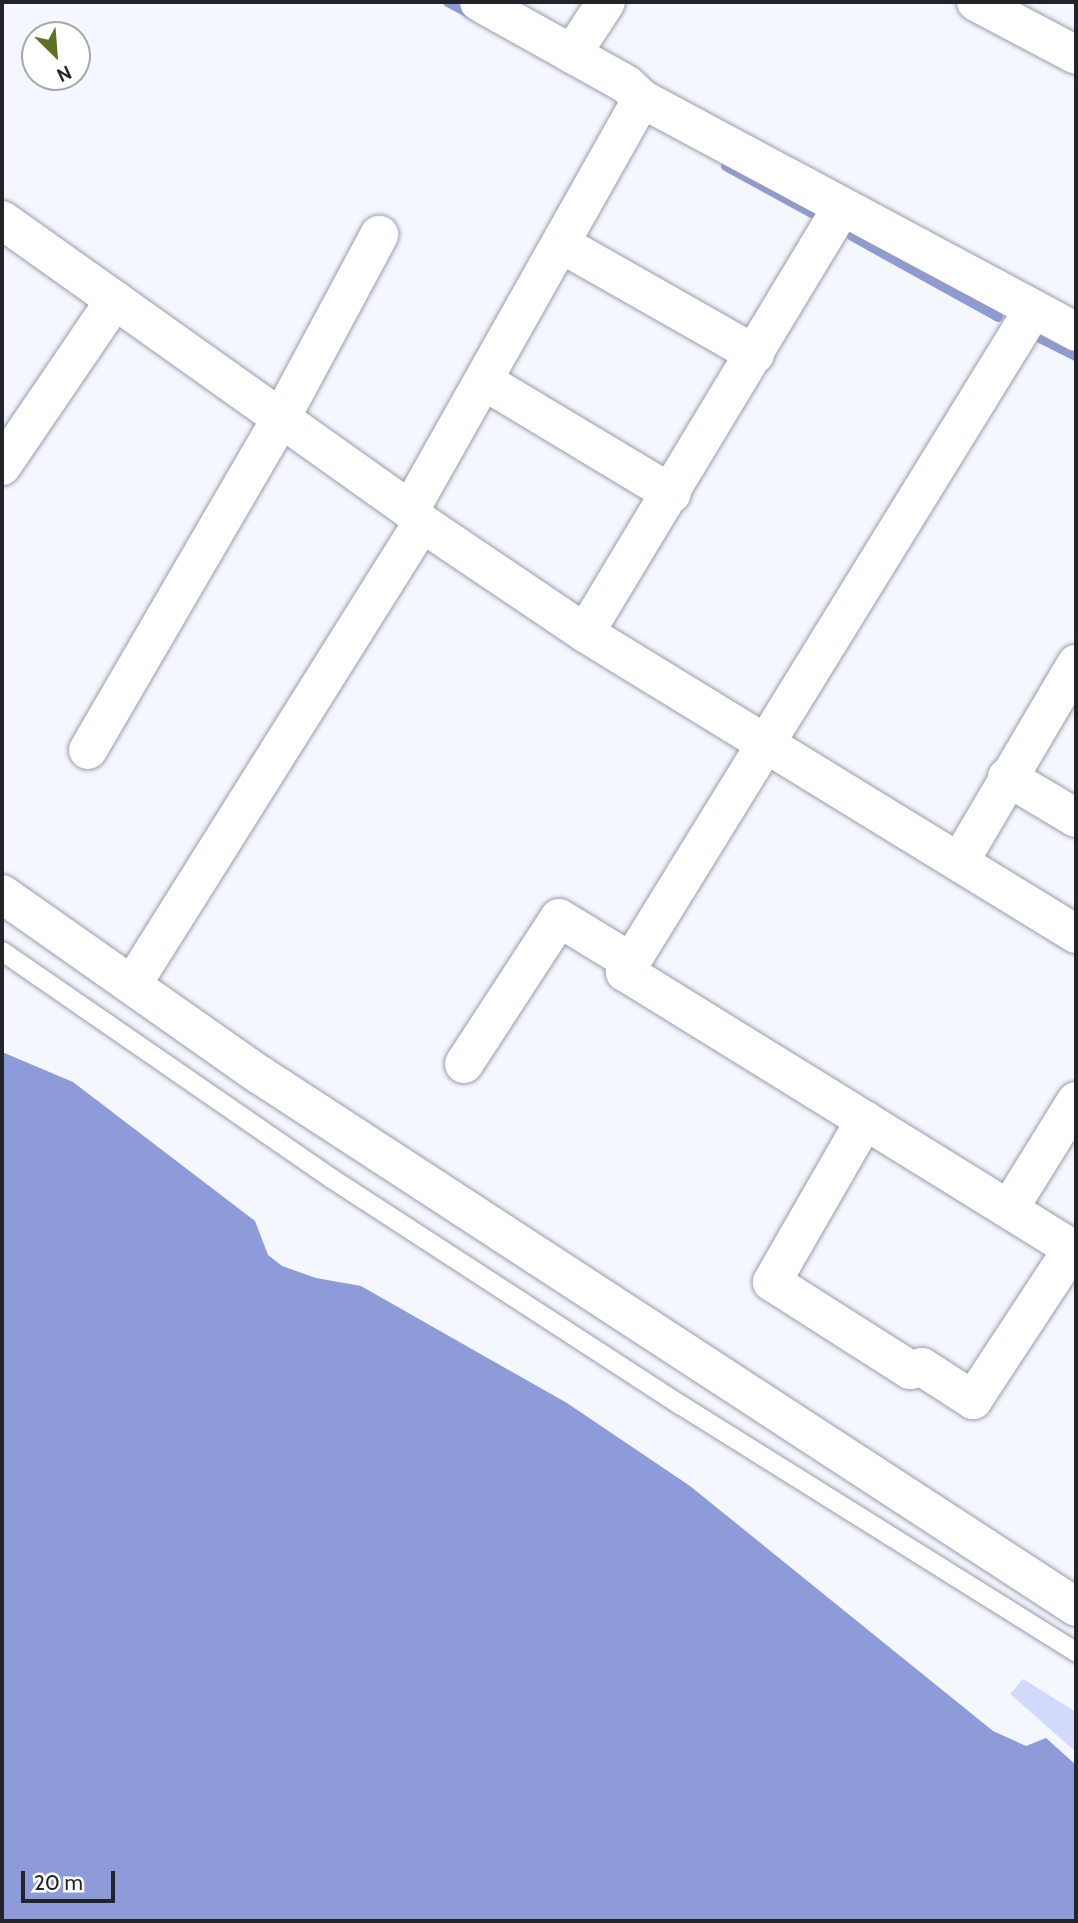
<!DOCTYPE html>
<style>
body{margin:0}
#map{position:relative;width:1078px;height:1923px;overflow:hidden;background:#f5f7fe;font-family:Cabin,sans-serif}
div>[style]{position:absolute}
.green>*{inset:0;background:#d1dafa}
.water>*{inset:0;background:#8d9cd8}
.stream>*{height:10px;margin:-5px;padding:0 5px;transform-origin:5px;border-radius:5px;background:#8d9cd8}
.roads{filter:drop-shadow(0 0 2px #989cad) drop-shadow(0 0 2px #989cad)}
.lane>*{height:19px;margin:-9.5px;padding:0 9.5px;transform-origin:9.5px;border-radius:9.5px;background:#fff}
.street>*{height:38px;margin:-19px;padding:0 19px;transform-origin:19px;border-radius:19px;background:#fff}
span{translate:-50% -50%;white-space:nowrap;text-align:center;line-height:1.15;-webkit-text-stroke:7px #fff;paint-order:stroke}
.frame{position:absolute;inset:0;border:4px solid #22242a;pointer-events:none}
.north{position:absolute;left:21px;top:21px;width:70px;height:70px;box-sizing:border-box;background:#fff;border:2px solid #a7a7aa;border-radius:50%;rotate:155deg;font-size:19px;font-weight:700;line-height:28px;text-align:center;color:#22242a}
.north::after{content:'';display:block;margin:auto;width:24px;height:32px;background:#5d7323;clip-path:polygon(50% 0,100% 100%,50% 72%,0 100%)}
.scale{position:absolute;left:21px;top:1871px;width:94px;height:32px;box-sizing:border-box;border:4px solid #22242a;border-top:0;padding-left:9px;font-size:21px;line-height:24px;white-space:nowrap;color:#22242a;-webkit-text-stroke:5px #fff;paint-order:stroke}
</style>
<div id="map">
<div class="green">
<div style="clip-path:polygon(1023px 1679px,1076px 1712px,1076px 1752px,1010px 1694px)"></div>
</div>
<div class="water">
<div style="clip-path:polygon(2px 1052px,73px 1082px,255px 1221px,268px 1255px,282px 1266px,316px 1278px,361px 1286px,567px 1403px,690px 1486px,993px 1731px,1026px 1746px,1046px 1738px,1076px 1765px,1076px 1921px,2px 1921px)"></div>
</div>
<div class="stream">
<div style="left:448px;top:2px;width:27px;rotate:28deg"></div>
<div style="left:726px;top:166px;width:98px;rotate:28.7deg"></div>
<div style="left:852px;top:236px;width:167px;rotate:29deg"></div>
<div style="left:1040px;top:338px;width:40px;rotate:26.6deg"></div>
</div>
<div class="roads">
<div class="lane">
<div style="left:2px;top:951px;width:400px;rotate:34.6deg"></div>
<div style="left:331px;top:1178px;width:417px;rotate:33deg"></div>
<div style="left:681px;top:1405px;width:466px;rotate:32deg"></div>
</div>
<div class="street">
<div style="left:479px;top:2px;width:168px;rotate:29.2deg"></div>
<div style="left:626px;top:84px;width:22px;rotate:43deg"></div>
<div style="left:642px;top:99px;width:493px;rotate:28.2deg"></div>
<div style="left:976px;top:2px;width:113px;rotate:27.9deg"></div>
<div style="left:572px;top:54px;width:62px;rotate:-56.8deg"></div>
<div style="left:2px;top:220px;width:501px;rotate:35.4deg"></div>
<div style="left:410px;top:510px;width:18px;rotate:47deg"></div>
<div style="left:422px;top:523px;width:197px;rotate:34deg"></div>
<div style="left:585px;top:633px;width:576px;rotate:31.51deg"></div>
<div style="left:563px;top:245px;width:221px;rotate:29.6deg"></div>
<div style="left:1033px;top:310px;width:778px;rotate:121.65deg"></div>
<div style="left:625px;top:972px;width:530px;rotate:31.74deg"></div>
<div style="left:484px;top:381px;width:219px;rotate:31deg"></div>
<div style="left:2px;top:466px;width:201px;rotate:-55.8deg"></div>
<div style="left:410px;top:510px;width:472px;rotate:-60.6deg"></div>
<div style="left:585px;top:633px;width:498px;rotate:-58.9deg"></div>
<div style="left:88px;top:750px;width:384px;rotate:-59.8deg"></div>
<div style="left:281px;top:418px;width:208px;rotate:-61.8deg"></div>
<div style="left:1007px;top:777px;width:80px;rotate:30.7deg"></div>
<div style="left:960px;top:861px;width:229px;rotate:-59.5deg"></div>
<div style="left:2px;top:894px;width:315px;rotate:35.1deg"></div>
<div style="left:260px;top:1075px;width:974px;rotate:33.1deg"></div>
<div style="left:132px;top:985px;width:545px;rotate:-57.88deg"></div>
<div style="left:464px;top:1064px;width:174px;rotate:-56.9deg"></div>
<div style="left:559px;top:918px;width:84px;rotate:31.4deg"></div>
<div style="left:865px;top:1120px;width:187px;rotate:119.9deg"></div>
<div style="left:772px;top:1282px;width:164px;rotate:32.5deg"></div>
<div style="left:910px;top:1370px;width:12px;rotate:-14deg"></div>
<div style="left:922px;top:1367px;width:61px;rotate:32.9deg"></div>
<div style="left:973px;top:1400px;width:182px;rotate:-56.7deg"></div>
<div style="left:1009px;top:1209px;width:127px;rotate:-58.2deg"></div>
</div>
</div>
<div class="frame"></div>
<div class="north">N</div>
<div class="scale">20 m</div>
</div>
